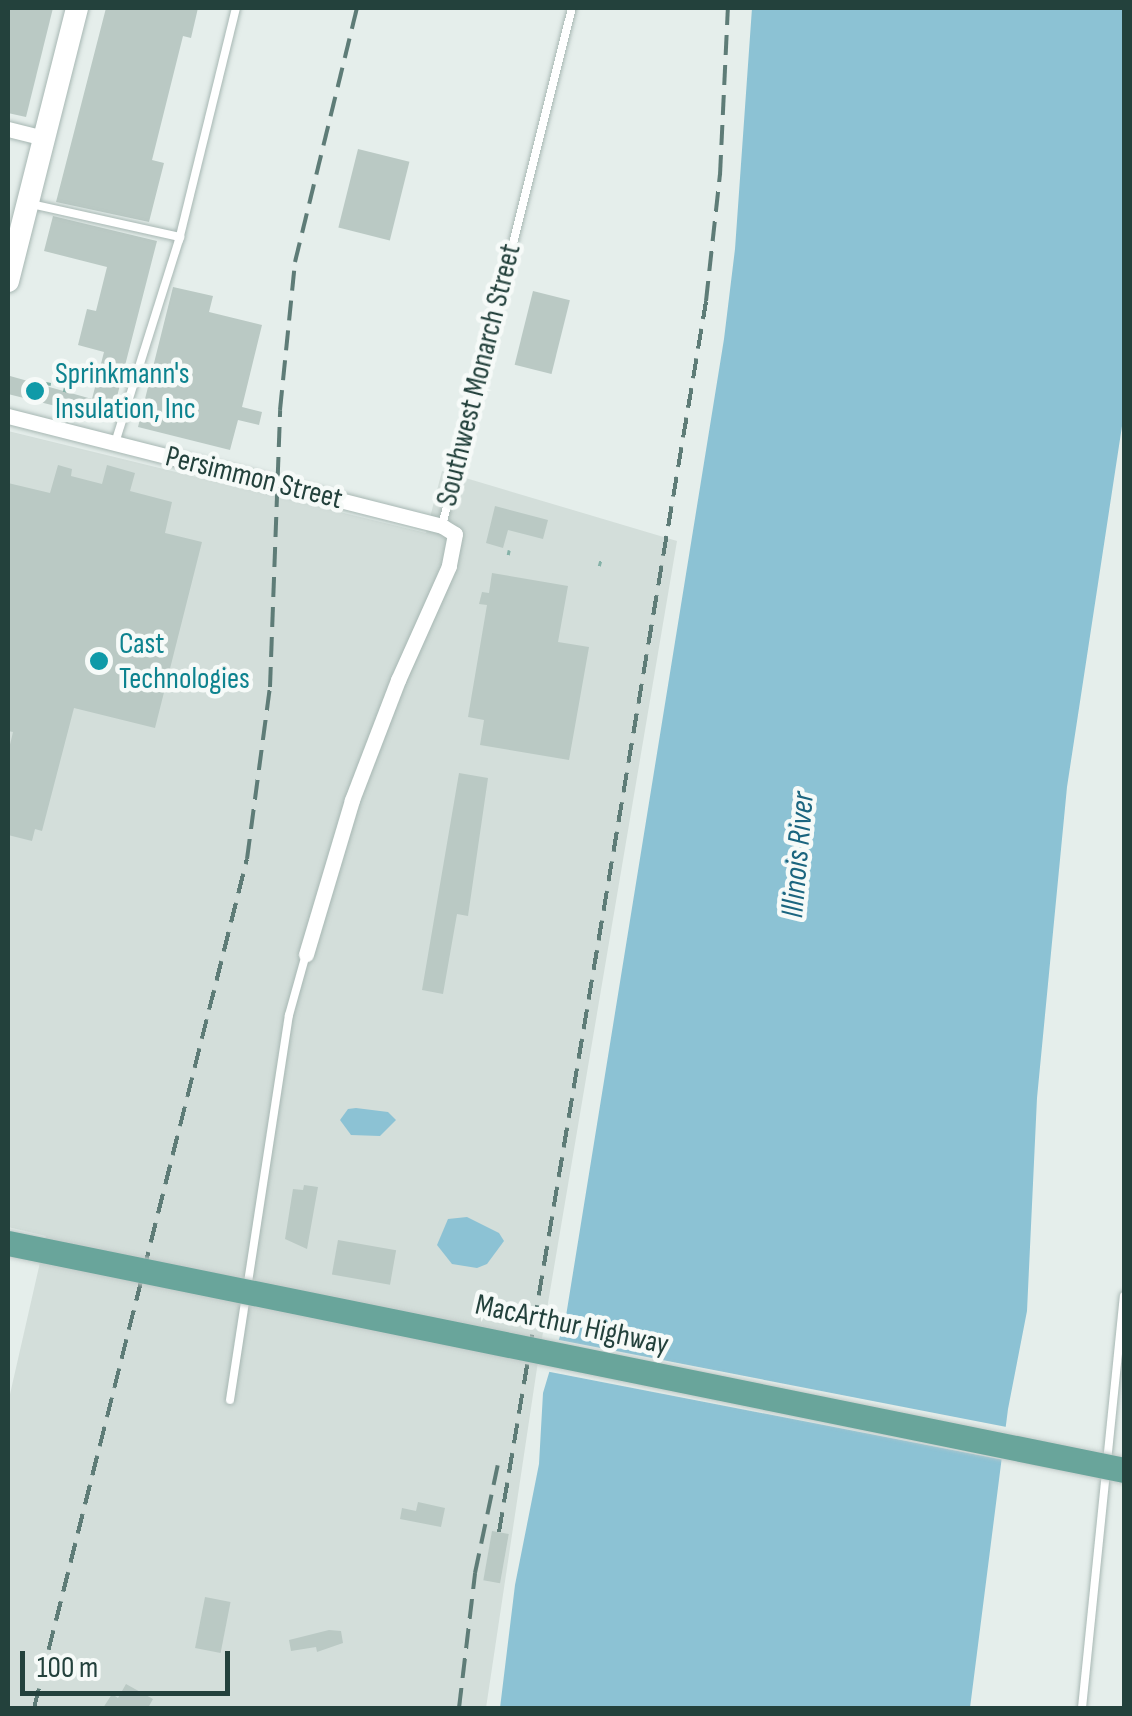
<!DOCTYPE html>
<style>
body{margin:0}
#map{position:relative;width:1132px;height:1716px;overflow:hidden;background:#e5eeeb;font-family:"Sofia Sans Condensed",sans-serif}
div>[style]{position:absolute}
.built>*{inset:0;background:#d3deda}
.water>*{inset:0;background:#8cc2d4}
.pier>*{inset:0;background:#e5eeeb;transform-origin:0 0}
.building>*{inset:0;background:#bac9c4;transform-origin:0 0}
.path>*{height:2.5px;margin-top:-1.25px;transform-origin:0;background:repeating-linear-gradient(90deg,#85b2a8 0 5px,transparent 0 13px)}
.roads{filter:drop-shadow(0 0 2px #a7b7b3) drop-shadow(0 0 2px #a7b7b3)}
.lane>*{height:8px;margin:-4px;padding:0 4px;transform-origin:4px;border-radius:4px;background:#fff}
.street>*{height:15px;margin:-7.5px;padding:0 7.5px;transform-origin:7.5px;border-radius:7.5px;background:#fff}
.secondary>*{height:22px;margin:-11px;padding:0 11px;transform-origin:11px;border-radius:11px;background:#fff}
.rail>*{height:4px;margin-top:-2px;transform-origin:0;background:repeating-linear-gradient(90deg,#5e7c77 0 20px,transparent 0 30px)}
.bridges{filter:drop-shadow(0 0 2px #c1cac8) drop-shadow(0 0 2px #c1cac8)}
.primary-bridge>*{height:25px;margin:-12.5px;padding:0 12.5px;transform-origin:12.5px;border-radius:12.5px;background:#69a59b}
.dots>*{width:28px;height:28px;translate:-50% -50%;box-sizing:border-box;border:5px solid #f6faf8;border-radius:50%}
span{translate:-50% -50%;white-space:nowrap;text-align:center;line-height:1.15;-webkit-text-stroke:9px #f6faf8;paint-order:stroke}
.culture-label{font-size:30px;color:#0d838f}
.left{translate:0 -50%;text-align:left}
.street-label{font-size:30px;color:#23413c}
.water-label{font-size:32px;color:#1b657f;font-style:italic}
.frame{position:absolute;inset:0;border:10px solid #23413c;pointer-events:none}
.scale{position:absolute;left:20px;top:1651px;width:210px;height:45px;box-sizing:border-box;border:5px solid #23413c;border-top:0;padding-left:12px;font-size:30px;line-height:35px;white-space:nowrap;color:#23413c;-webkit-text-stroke:8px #f6faf8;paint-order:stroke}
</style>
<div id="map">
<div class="built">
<div style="clip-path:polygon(8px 431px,426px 533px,442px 471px,677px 541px,537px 1368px,486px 1708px,8px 1708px,8px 1403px,46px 1236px,8px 1227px)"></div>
</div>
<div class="water">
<div style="clip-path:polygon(752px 8px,1124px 8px,1124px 413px,1067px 787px,1037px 1098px,1027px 1311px,1008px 1409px,970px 1708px,500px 1708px,515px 1585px,539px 1464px,543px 1393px,566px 1316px,724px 339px,735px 249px)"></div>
<div style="clip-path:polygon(356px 1108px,388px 1112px,396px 1120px,380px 1136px,351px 1135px,340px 1120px,348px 1109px)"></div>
<div style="clip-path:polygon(467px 1217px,499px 1233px,504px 1241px,487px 1264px,477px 1268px,452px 1264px,437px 1245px,448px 1219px)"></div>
</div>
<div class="pier">
<div style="left:554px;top:1339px;width:465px;height:33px;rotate:11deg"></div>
</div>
<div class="building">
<div style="clip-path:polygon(8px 8px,53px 8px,26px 117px,8px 113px)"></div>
<div style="clip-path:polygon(106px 8px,198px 8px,191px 38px,183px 36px,152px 160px,164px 163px,149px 222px,56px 202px)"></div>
<div style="left:358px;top:149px;width:53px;height:81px;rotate:14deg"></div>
<div style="clip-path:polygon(53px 216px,157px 241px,111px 420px,8px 394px,10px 376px,92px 399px,104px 352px,78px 345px,87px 309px,96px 311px,107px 267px,44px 251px)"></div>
<div style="clip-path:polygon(173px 287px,213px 296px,209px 312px,262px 325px,242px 407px,262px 412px,259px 425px,238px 420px,230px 450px,138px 427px)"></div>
<div style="left:533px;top:291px;width:38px;height:76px;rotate:14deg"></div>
<div style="clip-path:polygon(58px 465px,72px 469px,71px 476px,102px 484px,107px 465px,135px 473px,130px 491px,172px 502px,165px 533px,202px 542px,155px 728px,74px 708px,42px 831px,35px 829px,32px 841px,8px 835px,8px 753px,13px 732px,8px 731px,8px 483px,50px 493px)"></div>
<div style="clip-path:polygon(495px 506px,548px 520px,543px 539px,508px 530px,503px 548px,486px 543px)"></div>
<div style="clip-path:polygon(492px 573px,568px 586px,558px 642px,589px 647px,569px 760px,480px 745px,484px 720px,468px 717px,487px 605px,479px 604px,482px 592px,489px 593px)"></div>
<div style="clip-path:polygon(459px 773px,488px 778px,468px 916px,457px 914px,443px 994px,422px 990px)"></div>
<div style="clip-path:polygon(304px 1185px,318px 1187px,307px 1249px,285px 1239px,293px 1189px,303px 1190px)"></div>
<div style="left:338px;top:1240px;width:59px;height:35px;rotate:10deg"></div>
<div style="clip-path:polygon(418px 1502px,445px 1508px,441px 1527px,400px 1519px,402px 1508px,416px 1511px)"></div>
<div style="left:492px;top:1531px;width:17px;height:50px;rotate:10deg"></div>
<div style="left:205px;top:1597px;width:26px;height:52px;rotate:11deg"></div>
<div style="clip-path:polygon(329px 1630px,341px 1631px,343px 1643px,317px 1652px,316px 1647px,291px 1651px,289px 1640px)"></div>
<div style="clip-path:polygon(126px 1684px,153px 1699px,148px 1708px,103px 1708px,112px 1694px,118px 1698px)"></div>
</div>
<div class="path">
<div style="left:31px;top:379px;width:5px;rotate:11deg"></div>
<div style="left:46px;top:383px;width:5px;rotate:11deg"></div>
<div style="left:64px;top:392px;width:4px;rotate:-76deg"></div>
<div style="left:508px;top:555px;width:5px;rotate:-79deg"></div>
<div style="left:599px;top:566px;width:7px;rotate:-74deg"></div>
</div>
<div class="roads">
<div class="lane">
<div style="left:31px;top:204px;width:153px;rotate:12.5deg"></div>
<div style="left:115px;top:443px;width:213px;rotate:-72.5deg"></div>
<div style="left:179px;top:240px;width:239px;rotate:-76.2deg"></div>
<div style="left:442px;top:526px;width:534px;rotate:-75.91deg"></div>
<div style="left:230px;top:1400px;width:389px;rotate:-81.3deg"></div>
<div style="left:289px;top:1015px;width:63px;rotate:-74.4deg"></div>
<div style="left:1082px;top:1708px;width:414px;rotate:-84.2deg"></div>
</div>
<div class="street">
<div style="left:8px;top:129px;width:36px;rotate:14deg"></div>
<div style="left:8px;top:416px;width:448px;rotate:14.2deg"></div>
<div style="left:442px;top:526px;width:15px;rotate:32deg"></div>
<div style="left:455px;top:534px;width:33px;rotate:101deg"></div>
<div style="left:449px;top:566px;width:125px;rotate:114.1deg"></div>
<div style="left:398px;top:680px;width:129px;rotate:111deg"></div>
<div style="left:352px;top:800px;width:161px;rotate:106.6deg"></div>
</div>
<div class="secondary">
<div style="left:8px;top:281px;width:282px;rotate:-75.8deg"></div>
</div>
</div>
<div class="rail">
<div style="left:499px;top:1532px;width:1248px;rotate:-80.45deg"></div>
<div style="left:706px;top:301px;width:127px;rotate:-83.7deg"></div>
<div style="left:720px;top:175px;width:167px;rotate:-87.3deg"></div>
<div style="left:34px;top:1708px;width:875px;rotate:-75.92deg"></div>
<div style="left:247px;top:859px;width:174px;rotate:-82.4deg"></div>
<div style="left:270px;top:687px;width:277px;rotate:-87.9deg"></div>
<div style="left:280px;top:410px;width:149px;rotate:-84.2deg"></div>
<div style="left:295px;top:262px;width:261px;rotate:-76.3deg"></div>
<div style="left:459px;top:1708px;width:136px;rotate:-83.2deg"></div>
<div style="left:475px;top:1573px;width:111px;rotate:-78.1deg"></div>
</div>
<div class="bridges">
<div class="primary-bridge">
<div style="left:8px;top:1243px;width:1139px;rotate:11.5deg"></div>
</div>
</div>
<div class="dots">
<div style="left:35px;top:391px;background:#0f9aa8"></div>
<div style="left:99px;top:661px;background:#0f9aa8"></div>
</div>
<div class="culture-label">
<span class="left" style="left:55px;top:391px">Sprinkmann's<br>Insulation, Inc</span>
<span class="left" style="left:119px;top:661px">Cast<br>Technologies</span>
</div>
<div class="street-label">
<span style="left:479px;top:375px;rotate:-76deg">Southwest Monarch Street</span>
<span style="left:254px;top:478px;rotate:14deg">Persimmon Street</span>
<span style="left:572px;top:1325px;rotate:12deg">MacArthur Highway</span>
</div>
<div class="water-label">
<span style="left:799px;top:855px;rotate:-85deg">Illinois River</span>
</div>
<div class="frame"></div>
<div class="scale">100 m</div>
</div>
